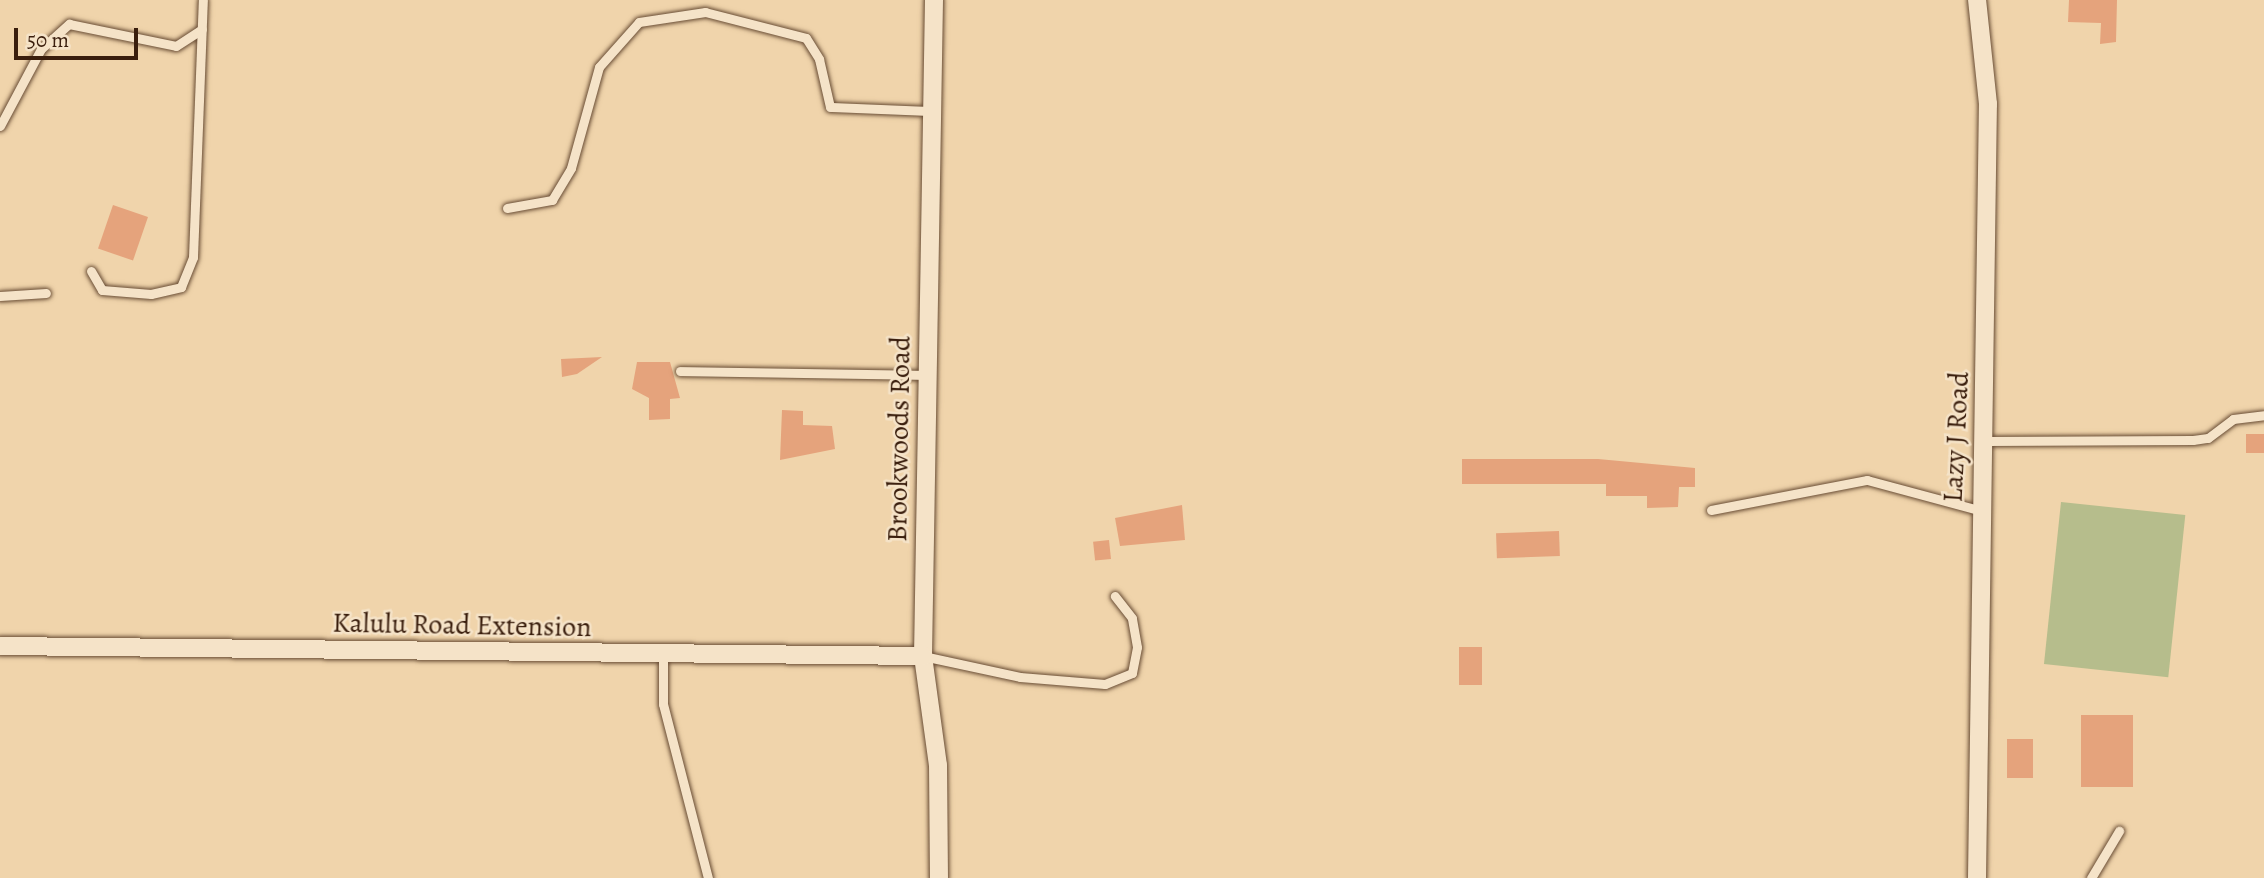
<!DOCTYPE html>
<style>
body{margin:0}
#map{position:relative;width:2264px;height:878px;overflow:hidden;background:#f0d4ab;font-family:Alegreya,serif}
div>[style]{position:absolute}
.green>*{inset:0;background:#b6bd8c;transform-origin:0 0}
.building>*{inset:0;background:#e5a37c;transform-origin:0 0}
.roads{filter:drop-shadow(0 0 2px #684c34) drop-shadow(0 0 2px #684c34)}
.service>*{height:9px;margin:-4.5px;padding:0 4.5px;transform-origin:4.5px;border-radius:4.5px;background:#f5e3c8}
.minor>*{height:18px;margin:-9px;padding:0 9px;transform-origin:9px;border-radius:9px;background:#f5e3c8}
span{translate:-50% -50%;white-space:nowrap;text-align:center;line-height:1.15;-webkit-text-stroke:5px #f5e3c8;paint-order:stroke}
.street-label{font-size:28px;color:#3a1e0d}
.scale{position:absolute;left:14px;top:28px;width:124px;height:32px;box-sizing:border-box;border:4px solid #3a1e0d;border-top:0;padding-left:9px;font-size:21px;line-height:24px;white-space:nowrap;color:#3a1e0d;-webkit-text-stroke:5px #f5e3c8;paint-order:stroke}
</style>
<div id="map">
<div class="green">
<div style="left:2061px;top:502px;width:125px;height:163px;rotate:6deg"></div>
</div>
<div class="building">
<div style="clip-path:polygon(2069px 0,2117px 0,2116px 42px,2100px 44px,2101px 23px,2068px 22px)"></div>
<div style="left:113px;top:205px;width:37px;height:46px;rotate:19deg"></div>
<div style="clip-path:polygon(602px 357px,577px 374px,562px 377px,561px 359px)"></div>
<div style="clip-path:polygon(637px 362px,670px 362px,680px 398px,670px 399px,670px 419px,649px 420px,649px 398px,632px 389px)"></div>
<div style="clip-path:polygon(782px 410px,803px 411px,803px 425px,832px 426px,835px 449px,780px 460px)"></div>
<div style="left:2246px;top:434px;width:18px;height:19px"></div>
<div style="clip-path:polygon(1462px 459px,1598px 459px,1695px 468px,1695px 487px,1679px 487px,1678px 507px,1647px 508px,1647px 496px,1606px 496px,1606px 484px,1462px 484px)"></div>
<div style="clip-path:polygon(1182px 505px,1185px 540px,1120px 546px,1115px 518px)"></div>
<div style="left:1559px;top:531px;width:25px;height:63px;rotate:88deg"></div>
<div style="left:1109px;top:540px;width:19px;height:16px;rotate:84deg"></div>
<div style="left:1459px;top:647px;width:23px;height:38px"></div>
<div style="left:2081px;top:715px;width:52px;height:72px"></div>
<div style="left:2007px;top:739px;width:26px;height:39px"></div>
</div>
<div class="roads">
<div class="service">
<div style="left:0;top:126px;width:87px;rotate:-62deg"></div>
<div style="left:41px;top:49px;width:38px;rotate:-42deg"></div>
<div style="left:69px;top:24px;width:109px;rotate:11.6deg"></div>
<div style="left:176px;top:46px;width:31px;rotate:-33deg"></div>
<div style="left:507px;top:208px;width:46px;rotate:-10.1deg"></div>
<div style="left:552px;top:200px;width:37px;rotate:-59deg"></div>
<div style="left:571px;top:168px;width:105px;rotate:-74.5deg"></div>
<div style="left:599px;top:67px;width:60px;rotate:-48.4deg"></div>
<div style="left:639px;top:22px;width:67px;rotate:-8.6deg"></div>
<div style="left:705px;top:12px;width:104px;rotate:14.4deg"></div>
<div style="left:806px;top:38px;width:25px;rotate:58deg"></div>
<div style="left:819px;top:59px;width:49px;rotate:77.1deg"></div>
<div style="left:830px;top:107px;width:101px;rotate:2.3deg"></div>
<div style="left:91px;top:271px;width:22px;rotate:60deg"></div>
<div style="left:102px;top:290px;width:49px;rotate:4.7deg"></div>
<div style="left:151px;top:294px;width:31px;rotate:-13deg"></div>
<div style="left:181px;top:287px;width:32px;rotate:-68deg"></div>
<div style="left:193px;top:257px;width:257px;rotate:-87.8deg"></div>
<div style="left:0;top:296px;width:46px;rotate:-3.7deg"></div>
<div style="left:680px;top:371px;width:246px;rotate:0.9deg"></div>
<div style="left:1986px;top:441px;width:207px;rotate:-0.3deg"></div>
<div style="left:2193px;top:440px;width:15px;rotate:-8deg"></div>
<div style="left:2208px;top:438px;width:31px;rotate:-37deg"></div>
<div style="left:2233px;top:419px;width:31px;rotate:-7deg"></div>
<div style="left:1711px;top:510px;width:159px;rotate:-10.9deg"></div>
<div style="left:1867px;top:480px;width:115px;rotate:15.1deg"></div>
<div style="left:663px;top:653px;width:51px;rotate:90deg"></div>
<div style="left:663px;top:704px;width:180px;rotate:75.5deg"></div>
<div style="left:923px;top:656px;width:99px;rotate:12.2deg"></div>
<div style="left:1020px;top:677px;width:85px;rotate:4.7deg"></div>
<div style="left:1105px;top:684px;width:29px;rotate:-22deg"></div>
<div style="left:1132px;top:673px;width:26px;rotate:-79deg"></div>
<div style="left:1137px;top:647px;width:29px;rotate:-100deg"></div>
<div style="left:1132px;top:618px;width:28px;rotate:-128deg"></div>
<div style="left:2091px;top:878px;width:55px;rotate:-59.2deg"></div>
</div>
<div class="minor">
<div style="left:934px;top:0;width:656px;rotate:90.96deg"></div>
<div style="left:923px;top:656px;width:110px;rotate:82.2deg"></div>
<div style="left:938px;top:765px;width:113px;rotate:89.5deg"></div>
<div style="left:0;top:646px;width:923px;rotate:0.62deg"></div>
<div style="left:1977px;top:878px;width:774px;rotate:-89.19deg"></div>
<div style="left:1988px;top:104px;width:105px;rotate:-96deg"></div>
</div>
</div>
<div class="street-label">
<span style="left:1956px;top:437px;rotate:-87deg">Lazy J Road</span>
<span style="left:899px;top:439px;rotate:-89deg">Brookwoods Road</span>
<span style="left:462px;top:625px;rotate:1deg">Kalulu Road Extension</span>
</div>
<div class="scale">50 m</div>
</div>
